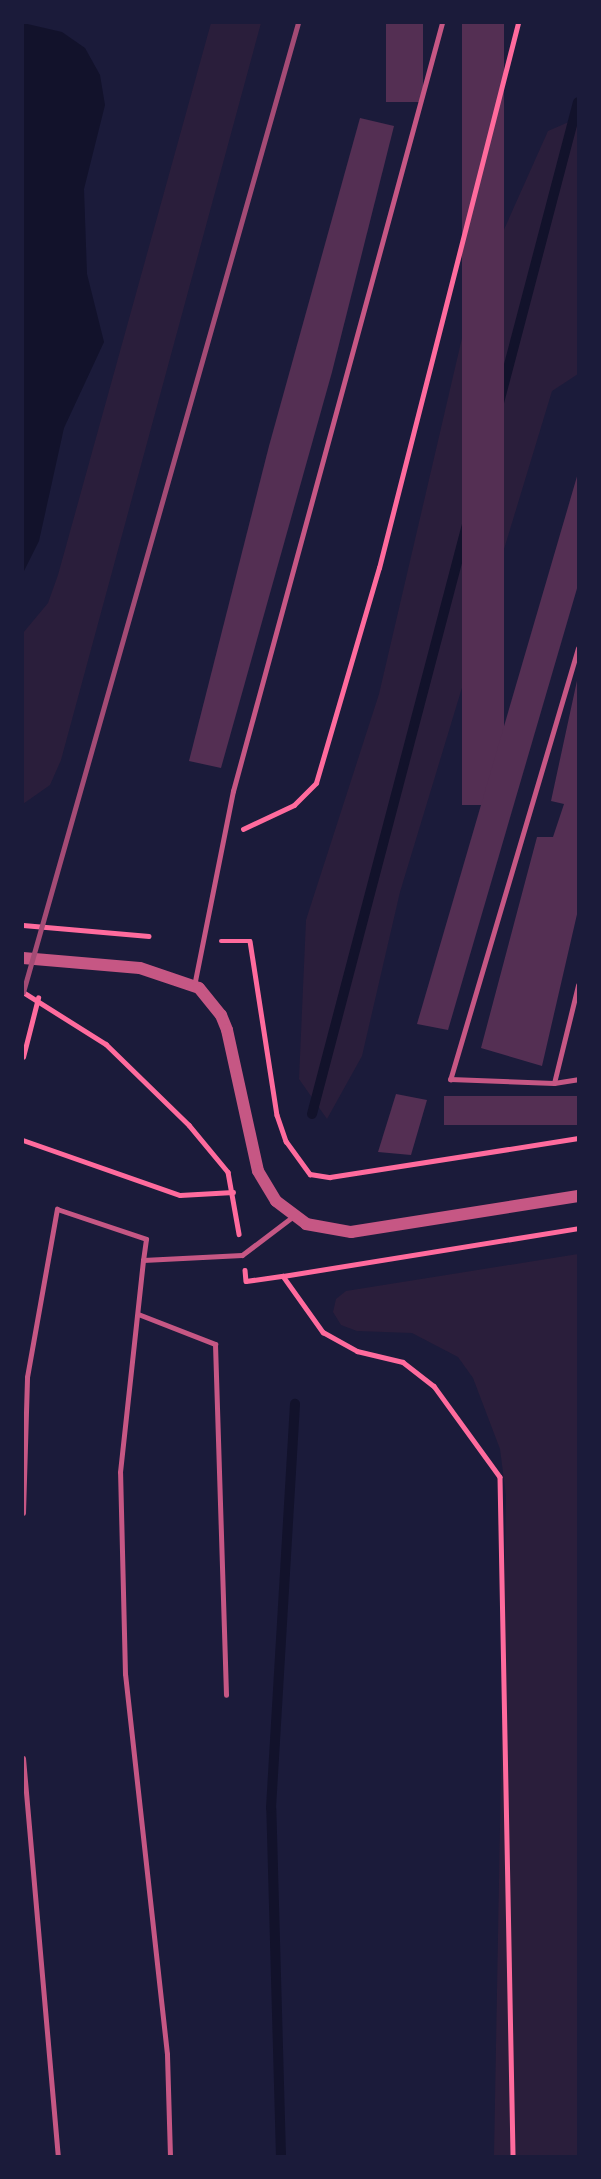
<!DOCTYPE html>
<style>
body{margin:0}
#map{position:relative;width:601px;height:2179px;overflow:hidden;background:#1b1b3a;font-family:"DM Sans",sans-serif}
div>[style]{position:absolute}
.green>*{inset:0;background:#2a1e3b}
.water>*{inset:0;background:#12122b}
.stream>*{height:10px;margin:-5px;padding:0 5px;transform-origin:5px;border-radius:5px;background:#12122b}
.building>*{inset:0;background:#542f53;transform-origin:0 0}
.path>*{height:4.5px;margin:-2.25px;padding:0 2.25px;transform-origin:2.25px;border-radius:2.25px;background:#ff6b9d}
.service>*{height:5px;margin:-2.5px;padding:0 2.5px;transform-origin:2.5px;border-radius:2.5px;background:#c65784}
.tertiary>*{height:12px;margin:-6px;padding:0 6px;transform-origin:6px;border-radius:6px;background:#c65784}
.rail>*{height:5px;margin:-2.5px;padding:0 2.5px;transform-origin:2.5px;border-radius:2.5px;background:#a44b75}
span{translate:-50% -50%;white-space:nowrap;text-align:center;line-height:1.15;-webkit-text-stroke:7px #1b1b3a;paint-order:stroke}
.frame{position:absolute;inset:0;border:24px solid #1b1b3a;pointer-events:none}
</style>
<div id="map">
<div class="green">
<div style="clip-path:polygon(211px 23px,261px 23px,61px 760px,50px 785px,23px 804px,23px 633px,48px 603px,58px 575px)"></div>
<div style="clip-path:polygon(578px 118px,578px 374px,552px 391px,400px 892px,362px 1056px,327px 1119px,299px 1079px,306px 920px,379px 694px,469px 308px,548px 131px)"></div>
<div style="clip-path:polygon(578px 1254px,578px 2156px,494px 2156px,506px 1496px,500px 1449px,473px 1378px,458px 1357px,412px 1333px,357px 1331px,341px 1325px,333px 1312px,336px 1299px,346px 1291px)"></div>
</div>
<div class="water">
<div style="clip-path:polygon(23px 23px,62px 32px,85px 48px,100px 75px,105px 105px,84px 189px,87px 274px,104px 342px,64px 428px,39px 541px,23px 573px)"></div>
</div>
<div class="stream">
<div style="left:312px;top:1114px;width:1046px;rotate:-75.27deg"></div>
<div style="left:281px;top:2156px;width:348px;rotate:-91.6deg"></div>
<div style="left:271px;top:1808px;width:405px;rotate:-86.6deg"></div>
</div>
<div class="building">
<div style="left:386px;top:23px;width:37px;height:79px"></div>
<div style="left:462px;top:23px;width:42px;height:782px"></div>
<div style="clip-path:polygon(360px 118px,394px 126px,332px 372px,221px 768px,189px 761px,269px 446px)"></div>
<div style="clip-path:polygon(578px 473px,578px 585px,448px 1030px,417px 1024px)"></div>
<div style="clip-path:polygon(578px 676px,578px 910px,542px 1066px,481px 1048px,537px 837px,553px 837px,564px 804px,551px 801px)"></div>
<div style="clip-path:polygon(396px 1094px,427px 1100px,411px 1155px,378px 1152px)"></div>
<div style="left:578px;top:1096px;width:29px;height:134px;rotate:90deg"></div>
</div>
<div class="path">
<div style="left:243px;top:829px;width:56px;rotate:-25.2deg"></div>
<div style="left:294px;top:805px;width:31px;rotate:-45deg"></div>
<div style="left:316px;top:783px;width:224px;rotate:-73.7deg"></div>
<div style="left:379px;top:568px;width:562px;rotate:-75.69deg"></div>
<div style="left:23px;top:925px;width:126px;rotate:5deg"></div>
<div style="left:221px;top:941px;width:29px"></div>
<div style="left:250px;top:941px;width:176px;rotate:81.2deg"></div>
<div style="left:277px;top:1115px;width:28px;rotate:71deg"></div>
<div style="left:286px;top:1141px;width:41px;rotate:54deg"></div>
<div style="left:310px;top:1174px;width:20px;rotate:9deg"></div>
<div style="left:330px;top:1177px;width:251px;rotate:-8.9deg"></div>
<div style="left:23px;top:992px;width:98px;rotate:32.1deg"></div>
<div style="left:106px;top:1044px;width:116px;rotate:44.3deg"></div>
<div style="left:189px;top:1125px;width:61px;rotate:50.3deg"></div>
<div style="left:228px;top:1172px;width:63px;rotate:79.9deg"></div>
<div style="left:23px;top:1057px;width:61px;rotate:-75.7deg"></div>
<div style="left:23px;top:1140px;width:166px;rotate:19.3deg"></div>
<div style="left:180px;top:1195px;width:53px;rotate:-3.2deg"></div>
<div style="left:245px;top:1270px;width:11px;rotate:85deg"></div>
<div style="left:246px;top:1281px;width:37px;rotate:-8deg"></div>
<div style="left:283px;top:1276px;width:299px;rotate:-9.2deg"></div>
<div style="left:283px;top:1276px;width:69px;rotate:54.5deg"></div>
<div style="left:323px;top:1332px;width:39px;rotate:29deg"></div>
<div style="left:357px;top:1351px;width:47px;rotate:13.4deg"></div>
<div style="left:403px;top:1362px;width:39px;rotate:38deg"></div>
<div style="left:434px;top:1386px;width:112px;rotate:54deg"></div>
<div style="left:500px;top:1477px;width:679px;rotate:88.9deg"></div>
</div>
<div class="service">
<div style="left:578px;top:648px;width:450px;rotate:106.5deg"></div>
<div style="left:450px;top:1079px;width:104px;rotate:2.2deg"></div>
<div style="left:554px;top:1083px;width:101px;rotate:-76.2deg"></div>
<div style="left:194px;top:986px;width:199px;rotate:-78.7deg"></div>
<div style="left:233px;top:791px;width:796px;rotate:-74.78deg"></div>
<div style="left:554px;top:1083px;width:24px;rotate:-9deg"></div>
<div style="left:138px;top:1314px;width:83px;rotate:21.3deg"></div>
<div style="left:215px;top:1344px;width:351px;rotate:88.2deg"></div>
<div style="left:23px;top:1513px;width:136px;rotate:-88.3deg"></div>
<div style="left:27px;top:1377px;width:171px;rotate:-79.9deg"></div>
<div style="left:57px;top:1209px;width:94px;rotate:18.6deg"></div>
<div style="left:146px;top:1239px;width:21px;rotate:98deg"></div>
<div style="left:23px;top:1758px;width:400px;rotate:85deg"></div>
<div style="left:170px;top:2156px;width:102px;rotate:-91.7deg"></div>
<div style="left:167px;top:2054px;width:382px;rotate:-96.3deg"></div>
<div style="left:125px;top:1674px;width:202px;rotate:-91.4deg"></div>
<div style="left:120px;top:1472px;width:213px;rotate:-83.8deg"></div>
<div style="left:143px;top:1260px;width:99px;rotate:-2.9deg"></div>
<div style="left:242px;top:1255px;width:63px;rotate:-37.2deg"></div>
</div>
<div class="tertiary">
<div style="left:23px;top:958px;width:117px;rotate:4.9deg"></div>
<div style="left:140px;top:968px;width:62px;rotate:18.7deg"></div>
<div style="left:199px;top:988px;width:35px;rotate:51deg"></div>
<div style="left:221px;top:1015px;width:16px;rotate:68deg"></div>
<div style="left:227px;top:1030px;width:144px;rotate:77.6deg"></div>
<div style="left:258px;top:1171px;width:35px;rotate:59deg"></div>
<div style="left:276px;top:1201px;width:38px;rotate:37deg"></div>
<div style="left:306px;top:1224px;width:46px;rotate:10.1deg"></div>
<div style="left:351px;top:1232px;width:230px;rotate:-9deg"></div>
</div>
<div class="rail">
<div style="left:23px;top:992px;width:1007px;rotate:-74.16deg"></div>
</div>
<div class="frame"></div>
</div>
